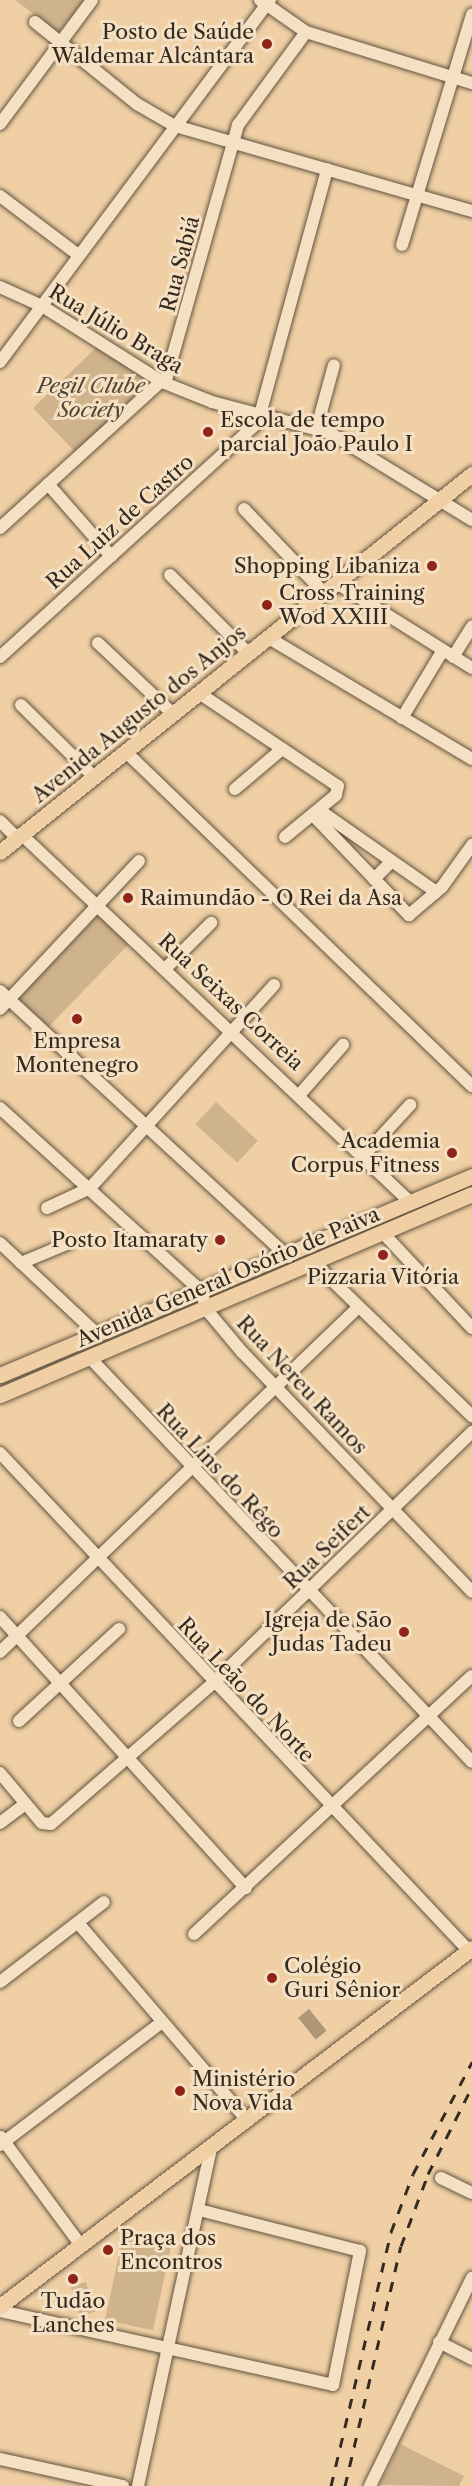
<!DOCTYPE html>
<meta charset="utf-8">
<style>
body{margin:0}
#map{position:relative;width:472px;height:2486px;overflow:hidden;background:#efcfa3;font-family:"Libre Caslon Text",serif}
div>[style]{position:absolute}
.green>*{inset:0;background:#cfb38d;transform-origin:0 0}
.water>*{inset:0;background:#af9776;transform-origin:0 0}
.roads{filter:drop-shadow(0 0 2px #625441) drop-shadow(0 0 2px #625441)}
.minor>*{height:12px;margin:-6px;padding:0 6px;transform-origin:6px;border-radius:6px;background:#f5e0c3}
.major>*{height:15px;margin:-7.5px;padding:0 7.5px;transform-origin:7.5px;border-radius:7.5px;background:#efcfa3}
.rail>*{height:3px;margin-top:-1.5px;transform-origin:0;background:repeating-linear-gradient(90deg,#332b20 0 10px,transparent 0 20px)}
.dots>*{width:16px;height:16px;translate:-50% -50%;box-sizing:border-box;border:3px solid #f5e0c3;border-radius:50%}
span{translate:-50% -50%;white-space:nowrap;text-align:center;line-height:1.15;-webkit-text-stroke:6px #f5e0c3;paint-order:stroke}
.poi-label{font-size:21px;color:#332b20}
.right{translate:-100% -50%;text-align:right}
.left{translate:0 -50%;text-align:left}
.street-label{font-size:21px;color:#332b20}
.park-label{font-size:21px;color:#524636;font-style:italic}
</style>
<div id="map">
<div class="green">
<div style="clip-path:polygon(15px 0,86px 0,58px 32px)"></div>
<div style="clip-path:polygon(100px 344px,158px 382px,77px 454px,33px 408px)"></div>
<div style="left:102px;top:911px;width:42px;height:122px;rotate:44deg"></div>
<div style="left:216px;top:1102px;width:57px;height:30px;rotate:43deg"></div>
<div style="left:124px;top:2231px;width:49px;height:91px;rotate:12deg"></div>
<div style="left:86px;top:2282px;width:31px;height:16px;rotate:73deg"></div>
<div style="clip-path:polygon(400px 2444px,464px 2476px,459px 2486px,380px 2485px)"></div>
</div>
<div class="water">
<div style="left:309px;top:2009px;width:28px;height:14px;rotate:51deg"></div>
</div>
<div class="roads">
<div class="minor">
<div style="left:260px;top:0;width:56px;rotate:34.8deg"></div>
<div style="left:306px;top:32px;width:174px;rotate:17.1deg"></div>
<div style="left:35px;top:22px;width:131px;rotate:38.8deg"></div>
<div style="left:137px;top:104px;width:44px;rotate:30.1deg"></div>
<div style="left:175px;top:126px;width:309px;rotate:16deg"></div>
<div style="left:0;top:124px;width:154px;rotate:-53.4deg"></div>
<div style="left:0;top:196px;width:96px;rotate:37deg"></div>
<div style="left:402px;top:245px;width:241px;rotate:-73.1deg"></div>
<div style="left:0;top:287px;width:46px;rotate:24.3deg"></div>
<div style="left:42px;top:306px;width:142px;rotate:32.3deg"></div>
<div style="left:162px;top:382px;width:54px;rotate:21.8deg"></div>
<div style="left:212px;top:402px;width:122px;rotate:14.7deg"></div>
<div style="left:330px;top:433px;width:167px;rotate:31.5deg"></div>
<div style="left:0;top:362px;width:452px;rotate:-53.3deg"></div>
<div style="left:317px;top:427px;width:64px;rotate:-74.7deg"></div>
<div style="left:48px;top:484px;width:96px;rotate:48.8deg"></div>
<div style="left:244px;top:509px;width:117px;rotate:46.4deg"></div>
<div style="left:0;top:528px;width:226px;rotate:-42.3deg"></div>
<div style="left:167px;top:376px;width:261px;rotate:-74.2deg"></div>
<div style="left:238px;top:125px;width:115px;rotate:-53.8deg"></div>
<div style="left:170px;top:575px;width:110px;rotate:45deg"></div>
<div style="left:338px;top:584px;width:158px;rotate:32.1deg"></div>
<div style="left:269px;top:638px;width:236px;rotate:30.8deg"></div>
<div style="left:98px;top:643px;width:103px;rotate:43.4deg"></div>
<div style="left:0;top:657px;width:349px;rotate:-42.3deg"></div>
<div style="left:258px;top:422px;width:262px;rotate:-74.7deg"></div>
<div style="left:453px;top:657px;width:36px;rotate:-58deg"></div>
<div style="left:199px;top:693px;width:167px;rotate:33.8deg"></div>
<div style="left:338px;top:786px;width:9px;rotate:103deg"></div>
<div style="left:336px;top:795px;width:66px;rotate:140.5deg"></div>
<div style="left:21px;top:705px;width:103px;rotate:44.6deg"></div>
<div style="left:402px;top:718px;width:79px;rotate:-58.9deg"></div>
<div style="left:126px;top:752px;width:481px;rotate:44deg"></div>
<div style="left:235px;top:789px;width:62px;rotate:-40.4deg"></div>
<div style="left:319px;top:810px;width:143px;rotate:35deg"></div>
<div style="left:313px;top:815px;width:139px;rotate:46.2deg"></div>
<div style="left:409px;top:915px;width:43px;rotate:-40.3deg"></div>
<div style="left:442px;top:887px;width:52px;rotate:-54.5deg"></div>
<div style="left:0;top:821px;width:24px;rotate:45deg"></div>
<div style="left:21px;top:834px;width:535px;rotate:43.41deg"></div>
<div style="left:374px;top:879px;width:25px;rotate:-45deg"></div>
<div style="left:166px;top:968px;width:64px;rotate:-45deg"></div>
<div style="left:0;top:991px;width:392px;rotate:42.7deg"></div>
<div style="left:0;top:1009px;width:203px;rotate:-46.8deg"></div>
<div style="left:301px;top:1093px;width:64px;rotate:-48.8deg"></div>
<div style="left:0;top:1108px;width:273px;rotate:42.3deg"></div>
<div style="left:202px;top:1292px;width:17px;rotate:77deg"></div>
<div style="left:206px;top:1309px;width:56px;rotate:50.1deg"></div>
<div style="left:242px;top:1352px;width:332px;rotate:46.2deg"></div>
<div style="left:365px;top:1154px;width:67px;rotate:-47.4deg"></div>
<div style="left:47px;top:1208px;width:47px;rotate:-24.9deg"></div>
<div style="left:90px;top:1188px;width:274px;rotate:-47.8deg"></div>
<div style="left:383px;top:1233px;width:130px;rotate:46.9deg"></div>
<div style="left:0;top:1243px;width:134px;rotate:43.2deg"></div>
<div style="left:21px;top:1263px;width:52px;rotate:-22.6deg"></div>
<div style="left:315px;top:1264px;width:219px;rotate:44.1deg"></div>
<div style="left:92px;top:1360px;width:553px;rotate:46.61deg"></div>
<div style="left:0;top:1453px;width:683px;rotate:46.72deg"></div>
<div style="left:0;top:1617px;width:366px;rotate:47.8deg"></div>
<div style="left:0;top:1652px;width:495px;rotate:-43.9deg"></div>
<div style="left:19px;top:1721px;width:136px;rotate:-42.6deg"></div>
<div style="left:0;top:1773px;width:65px;rotate:50deg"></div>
<div style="left:42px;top:1823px;width:9px;rotate:6deg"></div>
<div style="left:51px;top:1824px;width:215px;rotate:-41deg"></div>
<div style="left:213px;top:1683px;width:361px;rotate:-44.1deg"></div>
<div style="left:0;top:1823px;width:31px;rotate:-37deg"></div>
<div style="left:78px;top:1923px;width:258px;rotate:49.4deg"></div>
<div style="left:194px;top:1934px;width:379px;rotate:-42.9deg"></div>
<div style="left:0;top:1982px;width:131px;rotate:-37.6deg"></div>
<div style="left:1px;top:2137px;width:133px;rotate:53.6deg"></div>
<div style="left:0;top:2145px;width:203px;rotate:-37.2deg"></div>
<div style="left:441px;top:2178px;width:34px;rotate:26deg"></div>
<div style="left:0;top:2311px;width:341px;rotate:12.5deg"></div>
<div style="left:333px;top:2385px;width:137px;rotate:-78.6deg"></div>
<div style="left:360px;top:2251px;width:166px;rotate:-165.7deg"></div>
<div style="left:439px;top:2342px;width:37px;rotate:27deg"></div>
<div style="left:0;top:2459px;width:126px;rotate:12.4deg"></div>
<div style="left:138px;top:2486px;width:349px;rotate:-77.8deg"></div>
<div style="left:370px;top:2486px;width:232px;rotate:-63.9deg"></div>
</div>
<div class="major">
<div style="left:0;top:852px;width:605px;rotate:-38.69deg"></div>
<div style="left:0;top:1375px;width:512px;rotate:-22.86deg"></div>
<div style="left:0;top:1395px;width:513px;rotate:-23.07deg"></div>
<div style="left:0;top:2306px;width:592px;rotate:-37.18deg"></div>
</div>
</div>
<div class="rail">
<div style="left:331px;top:2486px;width:261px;rotate:-76.7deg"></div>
<div style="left:391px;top:2232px;width:62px;rotate:-69.2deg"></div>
<div style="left:413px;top:2174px;width:127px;rotate:-62.2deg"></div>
<div style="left:345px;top:2486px;width:246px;rotate:-76.9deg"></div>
<div style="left:401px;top:2246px;width:77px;rotate:-69.4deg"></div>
<div style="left:428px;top:2174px;width:97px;rotate:-63.2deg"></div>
</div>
<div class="dots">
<div style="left:267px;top:44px;background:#8f2418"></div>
<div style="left:208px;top:432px;background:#8f2418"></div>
<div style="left:432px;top:566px;background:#8f2418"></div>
<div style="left:267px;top:605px;background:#8f2418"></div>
<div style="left:128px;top:898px;background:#8f2418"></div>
<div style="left:77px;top:1019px;background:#8f2418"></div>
<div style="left:452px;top:1153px;background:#8f2418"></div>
<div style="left:220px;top:1240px;background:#8f2418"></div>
<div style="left:383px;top:1255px;background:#8f2418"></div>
<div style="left:404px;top:1632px;background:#8f2418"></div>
<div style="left:272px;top:1978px;background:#8f2418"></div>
<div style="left:180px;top:2091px;background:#8f2418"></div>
<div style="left:108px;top:2250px;background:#8f2418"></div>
<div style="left:73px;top:2279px;background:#8f2418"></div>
</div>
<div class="poi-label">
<span class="right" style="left:254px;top:44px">Posto de Saúde<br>Waldemar Alcântara</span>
<span class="left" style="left:220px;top:432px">Escola de tempo<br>parcial João Paulo I</span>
<span class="right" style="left:420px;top:566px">Shopping Libaniza</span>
<span class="left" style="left:279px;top:605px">Cross Training<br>Wod XXIII</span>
<span class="left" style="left:140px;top:898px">Raimundão - O Rei da Asa</span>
<span style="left:77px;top:1053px">Empresa<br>Montenegro</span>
<span class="right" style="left:440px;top:1153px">Academia<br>Corpus Fitness</span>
<span class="right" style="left:208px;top:1240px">Posto Itamaraty</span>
<span style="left:383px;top:1277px">Pizzaria Vitória</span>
<span class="right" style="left:392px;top:1632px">Igreja de São<br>Judas Tadeu</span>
<span class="left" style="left:284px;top:1978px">Colégio<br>Guri Sênior</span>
<span class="left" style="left:192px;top:2091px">Ministério<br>Nova Vida</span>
<span class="left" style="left:120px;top:2250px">Praça dos<br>Encontros</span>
<span style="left:73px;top:2313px">Tudão<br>Lanches</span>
</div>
<div class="street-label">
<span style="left:180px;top:264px;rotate:-75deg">Rua Sabiá</span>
<span style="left:116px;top:329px;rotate:31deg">Rua Júlio Braga</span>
<span style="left:120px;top:522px;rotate:-42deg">Rua Luiz de Castro</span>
<span style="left:139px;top:714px;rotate:-39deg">Avenida Augusto dos Anjos</span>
<span style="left:231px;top:1002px;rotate:43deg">Rua Seixas Correia</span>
<span style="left:228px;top:1277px;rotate:-23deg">Avenida General Osório de Paiva</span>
<span style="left:302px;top:1385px;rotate:47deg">Rua Nereu Ramos</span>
<span style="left:220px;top:1471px;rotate:47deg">Rua Lins do Rêgo</span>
<span style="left:327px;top:1547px;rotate:-44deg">Rua Seifert</span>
<span style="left:246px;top:1690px;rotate:47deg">Rua Leão do Norte</span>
</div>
<div class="park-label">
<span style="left:91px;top:398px">Pegil Clube<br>Society</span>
</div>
</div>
